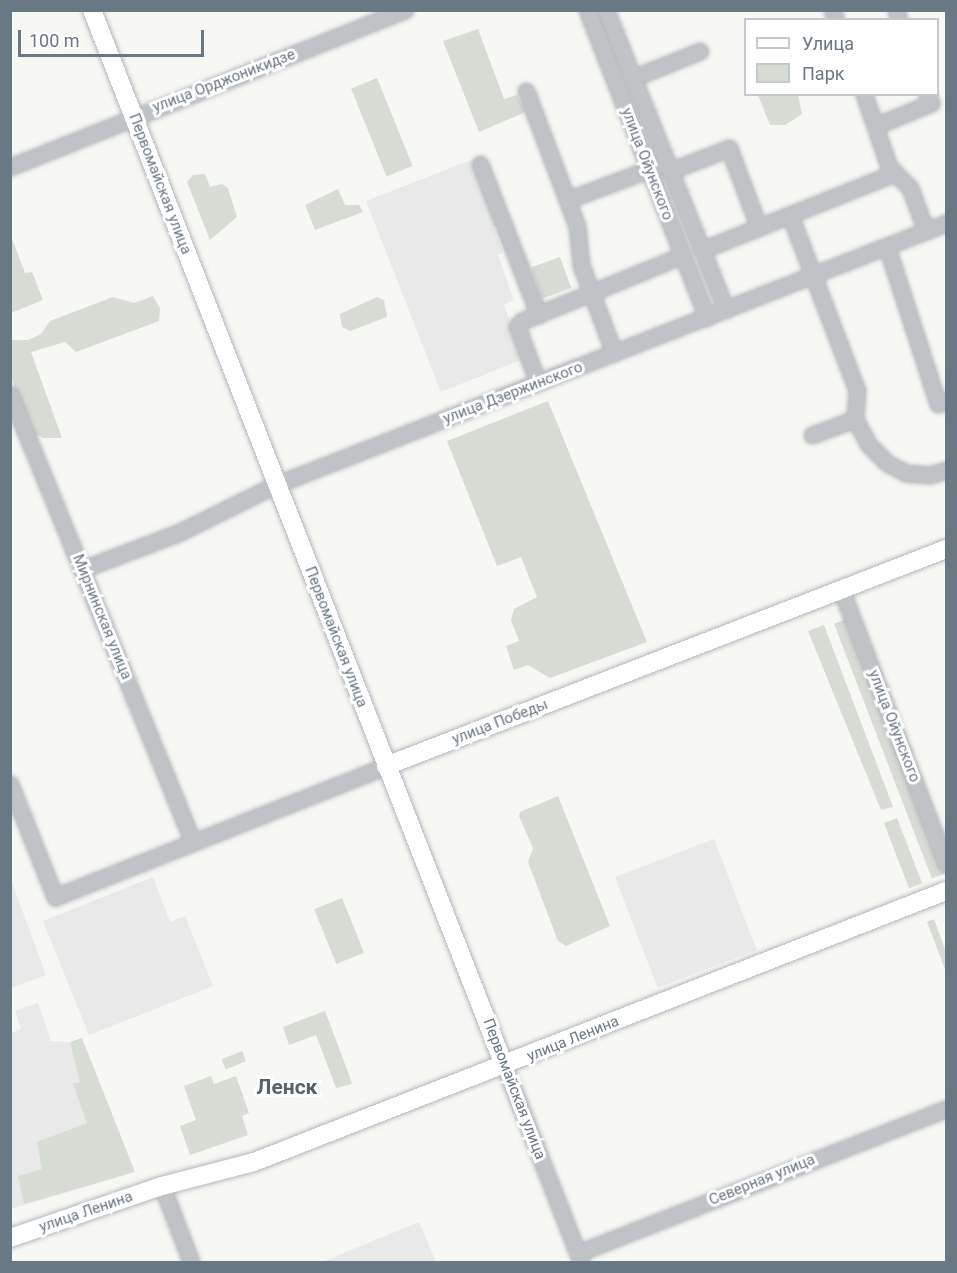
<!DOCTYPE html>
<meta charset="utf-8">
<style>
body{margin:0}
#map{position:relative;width:957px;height:1273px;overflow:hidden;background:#f7f7f4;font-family:Roboto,sans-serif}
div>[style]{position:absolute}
.built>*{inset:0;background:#e8e9e8;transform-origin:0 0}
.green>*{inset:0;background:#d7dcd4;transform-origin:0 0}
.roads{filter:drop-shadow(0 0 2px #b2b7ba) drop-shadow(0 0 2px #b2b7ba)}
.minor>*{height:15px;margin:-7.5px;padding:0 7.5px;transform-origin:7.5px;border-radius:7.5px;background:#bfc3c6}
.major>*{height:18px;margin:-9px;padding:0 9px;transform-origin:9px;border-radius:9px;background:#fff}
span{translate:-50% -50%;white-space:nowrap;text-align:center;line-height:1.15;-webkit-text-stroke:6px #fff;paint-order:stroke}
.street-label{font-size:15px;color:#697883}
.district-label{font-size:21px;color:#566168;font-weight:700}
.frame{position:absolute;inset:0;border:12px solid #697883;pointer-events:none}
.legend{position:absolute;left:744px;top:18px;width:195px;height:78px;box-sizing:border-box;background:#fff;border:2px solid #c3c9cd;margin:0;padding:8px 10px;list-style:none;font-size:18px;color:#697883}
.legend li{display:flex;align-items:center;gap:12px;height:30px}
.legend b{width:30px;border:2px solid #c3c9cd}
.scale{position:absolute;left:18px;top:30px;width:186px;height:27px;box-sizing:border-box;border:3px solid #697883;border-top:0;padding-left:8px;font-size:18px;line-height:21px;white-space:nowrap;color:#697883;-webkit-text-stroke:4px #fff;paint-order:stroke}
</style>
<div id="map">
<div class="built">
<div style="clip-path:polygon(471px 160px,496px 225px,493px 226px,503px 253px,498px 255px,514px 300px,504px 305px,523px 359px,441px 392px,366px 201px)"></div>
<div style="left:714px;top:839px;width:119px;height:106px;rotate:69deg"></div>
<div style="clip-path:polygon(153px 877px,170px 922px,185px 916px,213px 986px,89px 1035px,43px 921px)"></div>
<div style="clip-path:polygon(11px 880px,46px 975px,11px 988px,10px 988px)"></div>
<div style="clip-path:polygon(38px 1003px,51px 1041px,70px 1042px,118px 1177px,11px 1209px,11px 1033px,21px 1029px,15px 1011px)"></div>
<div style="clip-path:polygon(419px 1222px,436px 1262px,322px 1262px)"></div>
</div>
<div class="green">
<div style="clip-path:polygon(478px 29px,504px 99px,517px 95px,526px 112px,479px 132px,443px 41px)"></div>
<div style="left:377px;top:78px;width:95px;height:28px;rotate:68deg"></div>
<div style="clip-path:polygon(758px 95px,798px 95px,802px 114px,785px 125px,770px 125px)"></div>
<div style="clip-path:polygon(205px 174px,210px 187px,222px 184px,228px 188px,237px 217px,210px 240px,187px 182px,193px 175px)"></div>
<div style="clip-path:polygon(338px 189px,345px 205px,359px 205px,363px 212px,315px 230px,305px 205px)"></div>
<div style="clip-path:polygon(11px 236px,25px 273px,32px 272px,43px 300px,11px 313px)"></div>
<div style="left:560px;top:257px;width:33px;height:31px;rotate:70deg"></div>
<div style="clip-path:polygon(153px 296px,160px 308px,159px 321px,76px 352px,65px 342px,31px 352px,62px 438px,43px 438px,31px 432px,11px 377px,11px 340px,28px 340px,41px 334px,50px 321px,113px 297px,134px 303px)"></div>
<div style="clip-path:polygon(377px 297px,384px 300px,387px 317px,350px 331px,342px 327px,340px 314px)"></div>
<div style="clip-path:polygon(548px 401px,647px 642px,550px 678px,528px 665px,514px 670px,506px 646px,519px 641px,511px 620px,514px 609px,537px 597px,521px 557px,497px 566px,447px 441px)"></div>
<div style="left:849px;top:618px;width:273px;height:16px;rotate:69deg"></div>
<div style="clip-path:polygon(824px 625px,893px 807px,881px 810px,808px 631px)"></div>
<div style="clip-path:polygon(558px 796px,610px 926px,566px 946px,558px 941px,528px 862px,533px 848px,519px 816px,520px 812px)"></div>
<div style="left:897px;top:818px;width:70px;height:14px;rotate:69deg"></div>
<div style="left:342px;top:898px;width:59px;height:30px;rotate:68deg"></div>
<div style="clip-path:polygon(934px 919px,946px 952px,946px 972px,927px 922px)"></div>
<div style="clip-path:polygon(325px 1011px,348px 1072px,352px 1084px,336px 1088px,316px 1035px,289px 1045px,283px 1027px)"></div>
<div style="clip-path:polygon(82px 1038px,135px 1172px,24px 1204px,18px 1176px,42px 1169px,37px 1142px,87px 1123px,73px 1084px,80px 1082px,70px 1042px)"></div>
<div style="left:242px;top:1051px;width:11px;height:22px;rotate:68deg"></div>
<div style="clip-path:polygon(211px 1076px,214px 1084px,236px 1076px,249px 1113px,242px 1116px,248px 1135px,190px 1155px,180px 1126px,196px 1120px,184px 1086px)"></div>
</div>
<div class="roads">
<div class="minor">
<div style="left:587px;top:10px;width:330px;rotate:68.7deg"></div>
<div style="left:606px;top:10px;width:323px;rotate:68.2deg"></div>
<div style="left:832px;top:10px;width:11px;rotate:68deg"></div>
<div style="left:896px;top:10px;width:10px;rotate:73deg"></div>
<div style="left:633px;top:78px;width:72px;rotate:-21.9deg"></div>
<div style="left:526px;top:91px;width:144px;rotate:69.3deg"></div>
<div style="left:577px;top:226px;width:39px;rotate:84deg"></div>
<div style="left:581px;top:265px;width:94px;rotate:69.4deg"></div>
<div style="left:864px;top:94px;width:77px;rotate:71.1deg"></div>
<div style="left:889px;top:167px;width:30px;rotate:45deg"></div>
<div style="left:910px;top:188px;width:46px;rotate:69.6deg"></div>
<div style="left:875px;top:126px;width:61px;rotate:-22.3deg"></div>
<div style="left:931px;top:103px;width:10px;rotate:-114deg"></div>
<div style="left:480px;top:164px;width:162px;rotate:68.7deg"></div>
<div style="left:10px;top:167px;width:425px;rotate:-21.7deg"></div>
<div style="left:670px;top:171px;width:63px;rotate:-21.3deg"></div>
<div style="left:729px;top:148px;width:85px;rotate:69.4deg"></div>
<div style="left:567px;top:200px;width:97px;rotate:-20.5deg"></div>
<div style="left:790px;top:215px;width:187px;rotate:69.1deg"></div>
<div style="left:857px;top:390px;width:29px;rotate:94deg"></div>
<div style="left:855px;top:419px;width:46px;rotate:159.6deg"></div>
<div style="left:887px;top:247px;width:165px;rotate:72deg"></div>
<div style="left:938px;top:404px;width:9px;rotate:-21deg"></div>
<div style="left:702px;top:250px;width:208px;rotate:-21.8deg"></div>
<div style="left:538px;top:383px;width:61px;rotate:-110.2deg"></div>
<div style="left:517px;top:326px;width:7px;rotate:-45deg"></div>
<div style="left:522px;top:321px;width:174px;rotate:-22.3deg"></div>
<div style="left:10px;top:394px;width:483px;rotate:67.8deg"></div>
<div style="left:855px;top:419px;width:30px;rotate:62deg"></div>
<div style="left:869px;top:445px;width:25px;rotate:45deg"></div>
<div style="left:887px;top:463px;width:21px;rotate:28deg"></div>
<div style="left:906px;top:473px;width:24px;rotate:5deg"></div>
<div style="left:930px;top:475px;width:17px;rotate:-17deg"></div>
<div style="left:83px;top:569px;width:102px;rotate:-20.8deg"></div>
<div style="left:178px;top:533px;width:108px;rotate:-26.3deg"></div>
<div style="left:275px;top:485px;width:720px;rotate:-21.33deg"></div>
<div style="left:841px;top:589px;width:294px;rotate:69.1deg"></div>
<div style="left:10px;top:784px;width:122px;rotate:68.3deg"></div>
<div style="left:55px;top:897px;width:356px;rotate:-21.6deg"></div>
<div style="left:504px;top:1065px;width:211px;rotate:68.6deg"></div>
<div style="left:162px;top:1186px;width:81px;rotate:69.1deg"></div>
<div style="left:578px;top:1253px;width:395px;rotate:-21.4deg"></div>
</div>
<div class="major">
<div style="left:92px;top:10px;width:1133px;rotate:68.67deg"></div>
<div style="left:386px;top:766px;width:601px;rotate:-21.18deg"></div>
<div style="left:10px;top:1238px;width:161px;rotate:-18.9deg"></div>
<div style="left:162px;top:1186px;width:95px;rotate:-14.6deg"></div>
<div style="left:254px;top:1162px;width:743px;rotate:-21.39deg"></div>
</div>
</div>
<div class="street-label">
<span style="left:224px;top:81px;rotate:-21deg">улица Орджоникидзе</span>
<span style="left:647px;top:164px;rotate:69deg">улица Ойунского</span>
<span style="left:160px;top:184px;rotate:69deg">Первомайская улица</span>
<span style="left:513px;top:393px;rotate:-21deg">улица Дзержинского</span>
<span style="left:102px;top:617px;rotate:68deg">Мирнинская улица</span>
<span style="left:336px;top:637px;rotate:69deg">Первомайская улица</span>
<span style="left:500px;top:722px;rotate:-21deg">улица Победы</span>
<span style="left:894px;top:726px;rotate:69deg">улица Ойунского</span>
<span style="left:573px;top:1039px;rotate:-22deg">улица Ленина</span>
<span style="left:514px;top:1089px;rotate:69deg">Первомайская улица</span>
<span style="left:762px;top:1180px;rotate:-22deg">Северная улица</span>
<span style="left:86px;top:1212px;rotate:-19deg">улица Ленина</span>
</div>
<div class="district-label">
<span style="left:287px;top:1087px">Ленск</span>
</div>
<div class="frame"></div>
<ul class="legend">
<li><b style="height:8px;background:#fff"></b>Улица</li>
<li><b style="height:16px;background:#d7dcd4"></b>Парк</li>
</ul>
<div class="scale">100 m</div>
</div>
